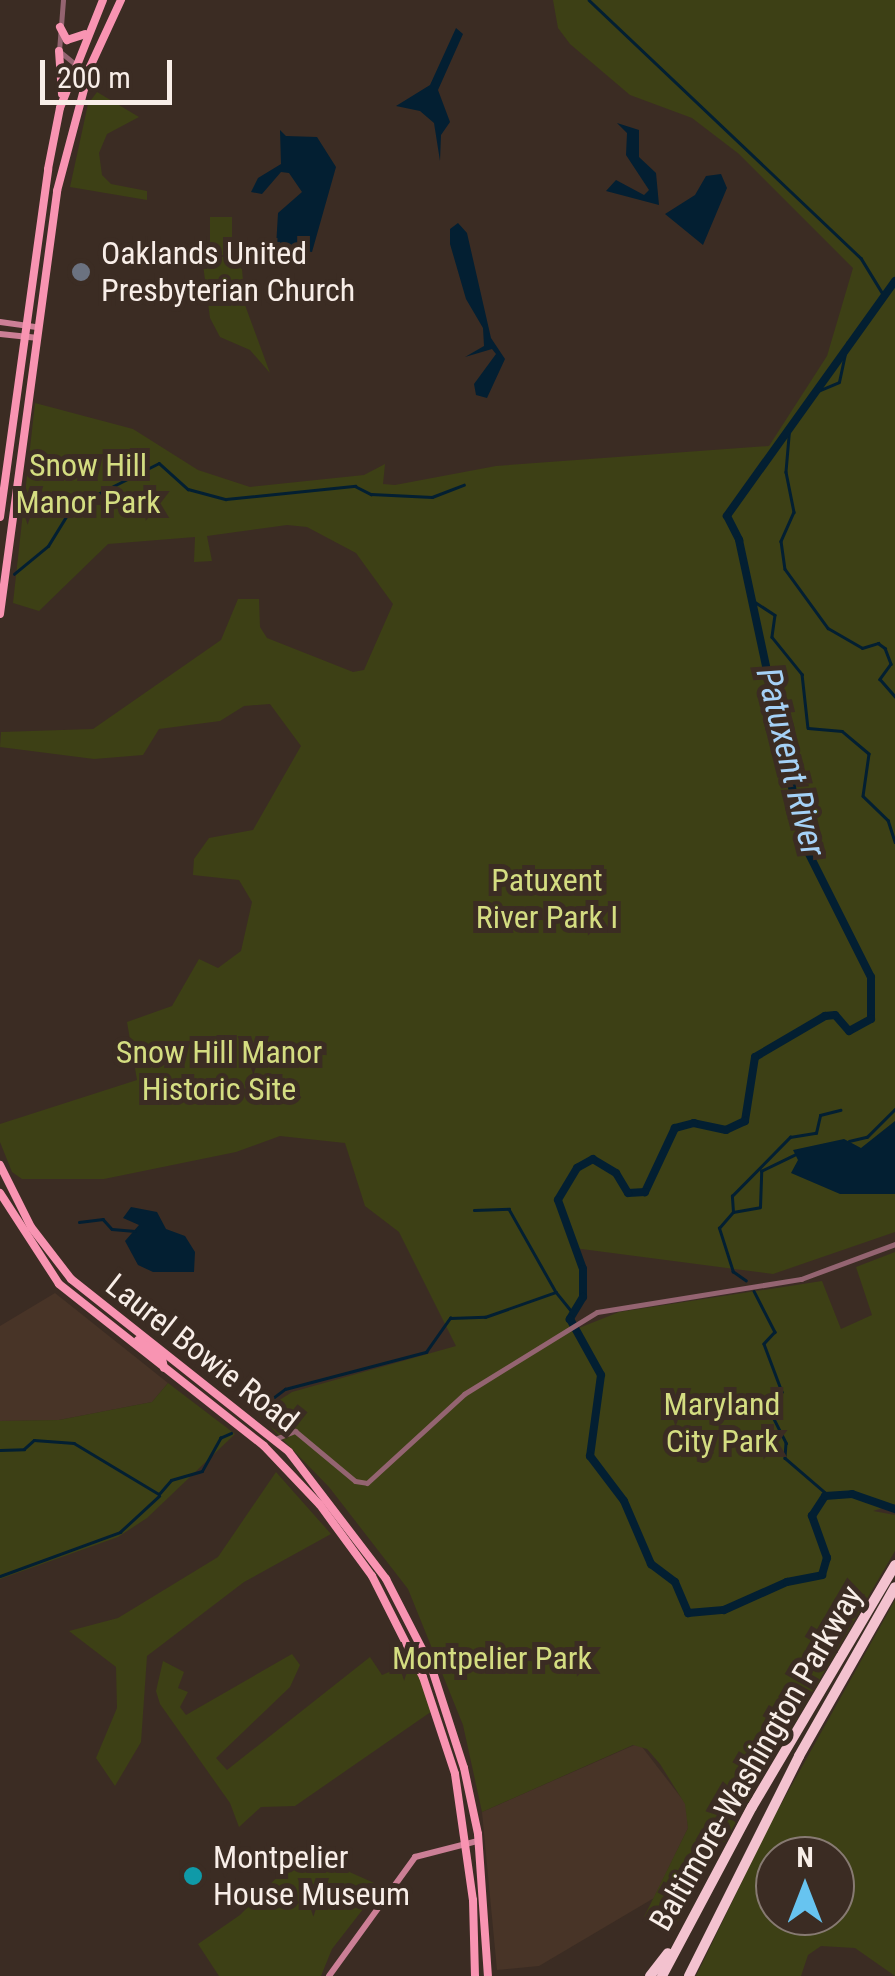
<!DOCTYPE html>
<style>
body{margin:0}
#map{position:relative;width:895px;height:1976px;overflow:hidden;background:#3b2c23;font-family:"Roboto Condensed",sans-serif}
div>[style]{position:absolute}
.built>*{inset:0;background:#483427}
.green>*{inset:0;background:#3d4015;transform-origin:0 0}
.water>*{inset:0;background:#031f32}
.stream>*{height:2.5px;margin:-1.25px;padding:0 1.25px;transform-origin:1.25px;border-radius:1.25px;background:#031f32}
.river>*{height:8px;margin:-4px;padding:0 4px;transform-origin:4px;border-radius:4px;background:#031f32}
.tertiary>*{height:5px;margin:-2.5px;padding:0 2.5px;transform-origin:2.5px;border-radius:2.5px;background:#946471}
.secondary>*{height:6px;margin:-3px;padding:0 3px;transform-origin:3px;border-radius:3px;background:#cc7f96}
.primary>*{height:8px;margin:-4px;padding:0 4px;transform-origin:4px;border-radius:4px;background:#f894b2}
.motorway>*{height:10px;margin:-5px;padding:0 5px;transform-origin:5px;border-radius:5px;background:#f3c2cf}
.dots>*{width:28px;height:28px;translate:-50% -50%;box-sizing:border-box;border:5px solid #3b2c23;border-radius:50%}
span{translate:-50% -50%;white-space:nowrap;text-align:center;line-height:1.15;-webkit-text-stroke:10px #3b2c23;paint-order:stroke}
.poi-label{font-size:32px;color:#f8eee8}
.left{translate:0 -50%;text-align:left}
.park-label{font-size:32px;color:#d4dd81}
.street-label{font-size:32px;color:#f8eee8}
.water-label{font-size:35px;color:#a5d1f6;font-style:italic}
.north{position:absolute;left:755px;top:1836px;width:100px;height:100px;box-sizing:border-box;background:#3b2c23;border:2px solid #877a72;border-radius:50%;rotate:0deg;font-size:28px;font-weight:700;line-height:40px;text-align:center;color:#f8eee8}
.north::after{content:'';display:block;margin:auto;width:35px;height:45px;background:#67c4f0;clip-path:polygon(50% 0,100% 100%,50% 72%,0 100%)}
.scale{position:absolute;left:40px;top:60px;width:132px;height:45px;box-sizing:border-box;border:5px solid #f8eee8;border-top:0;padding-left:12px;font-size:30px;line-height:35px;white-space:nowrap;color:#f8eee8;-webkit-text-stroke:8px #3b2c23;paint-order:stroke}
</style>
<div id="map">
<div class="built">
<div style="clip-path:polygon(55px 1293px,168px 1383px,152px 1402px,59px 1420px,0 1421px,0 1326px)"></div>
<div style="clip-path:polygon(639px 1743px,686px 1804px,688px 1828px,654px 1898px,539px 1966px,497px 1970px,482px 1812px)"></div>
</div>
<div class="green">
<div style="clip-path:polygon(553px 0,895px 0,895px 1232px,773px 1274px,574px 1248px,584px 1287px,570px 1316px,574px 1330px,619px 1312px,822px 1281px,841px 1329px,872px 1315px,856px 1267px,895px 1252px,895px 1504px,873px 1511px,895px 1515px,895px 1551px,671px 1933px,644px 1917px,688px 1828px,685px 1804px,660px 1764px,647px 1749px,633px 1745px,482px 1812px,463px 1725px,408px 1589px,329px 1487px,258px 1414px,292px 1392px,456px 1346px,399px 1232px,365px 1206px,345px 1143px,280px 1136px,236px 1152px,104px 1179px,22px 1179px,12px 1172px,0 1142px,0 1124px,137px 1080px,127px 1022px,172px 1006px,199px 959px,218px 968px,241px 951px,252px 902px,239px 880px,193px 875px,194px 859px,209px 838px,253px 830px,301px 746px,270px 704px,244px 706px,220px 721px,159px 729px,143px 755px,94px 759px,0 747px,1px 732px,93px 729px,221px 640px,238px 599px,259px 599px,260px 627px,267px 638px,353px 672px,364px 670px,393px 604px,356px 553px,307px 527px,287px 525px,207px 536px,212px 561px,194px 562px,195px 537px,108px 544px,39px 611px,13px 603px,35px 403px,133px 429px,198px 470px,250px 487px,364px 475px,385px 464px,383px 484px,395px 485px,496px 466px,769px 446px,827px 356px,853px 268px,739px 154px,692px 118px,630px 95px,570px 44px,558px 28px)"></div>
<div style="clip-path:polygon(97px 92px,139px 117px,107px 134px,99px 153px,102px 175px,111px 184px,147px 191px,147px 200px,70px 187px,88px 104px)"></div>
<div style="left:210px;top:217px;width:22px;height:38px"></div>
<div style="clip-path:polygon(202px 257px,241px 257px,245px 305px,270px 373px,250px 350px,220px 337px,210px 318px)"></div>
<div style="clip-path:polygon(168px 1383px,235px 1434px,147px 1518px,118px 1537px,0 1579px,0 1421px,59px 1420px,152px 1402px)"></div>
<div style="clip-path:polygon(276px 1472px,331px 1534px,244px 1582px,147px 1656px,141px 1742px,115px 1786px,96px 1758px,117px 1708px,116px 1667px,69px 1631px,118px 1618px,218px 1557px)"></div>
<div style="clip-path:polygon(evenodd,895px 1600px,895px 1976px,855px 1948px,821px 1946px,808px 1955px,801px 1976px,696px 1976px,770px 1824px,895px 1600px,775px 1856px,835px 1856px,835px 1916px,775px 1916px,775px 1856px)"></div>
<div style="clip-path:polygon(292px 1654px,300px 1665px,290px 1687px,216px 1758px,227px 1770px,370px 1657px,382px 1675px,416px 1661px,435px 1709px,295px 1806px,261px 1807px,239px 1827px,230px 1803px,160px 1704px,156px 1691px,163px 1661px,184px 1672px,178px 1688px,188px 1692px,180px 1707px,186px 1715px)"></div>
<div style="clip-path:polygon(294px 1860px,329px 1863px,381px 1886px,332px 1949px,321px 1976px,219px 1976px,198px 1944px,240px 1915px)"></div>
</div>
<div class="water">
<div style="clip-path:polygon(456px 28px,463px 34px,438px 90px,450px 122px,441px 135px,440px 161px,434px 123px,420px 111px,396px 106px,430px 85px)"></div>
<div style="clip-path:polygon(617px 123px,639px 130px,639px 157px,656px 173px,659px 205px,606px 191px,616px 180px,644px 195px,649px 190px,626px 155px,627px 133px)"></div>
<div style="clip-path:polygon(280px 130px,286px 136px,317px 137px,336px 167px,312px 252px,276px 247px,278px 213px,302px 192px,289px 173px,281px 172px,262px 194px,251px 192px,258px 178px,281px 164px)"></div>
<div style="clip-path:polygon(721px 174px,727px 188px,703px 245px,665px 214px,695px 195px,706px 176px)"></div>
<div style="clip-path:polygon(458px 223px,467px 233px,491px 338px,505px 359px,487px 398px,476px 395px,474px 384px,496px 354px,492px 349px,465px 357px,484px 346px,483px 328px,466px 299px,450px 244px,450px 229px)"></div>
<div style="clip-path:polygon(895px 1121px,895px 1194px,840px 1194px,791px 1173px,798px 1160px,793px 1150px,844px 1139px,861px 1148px)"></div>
<div style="clip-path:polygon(131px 1207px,157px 1212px,166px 1229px,185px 1236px,195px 1252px,194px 1272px,153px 1272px,138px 1265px,125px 1241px,139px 1225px,123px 1218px)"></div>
</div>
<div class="stream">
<div style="left:589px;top:0;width:375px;rotate:43.5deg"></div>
<div style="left:861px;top:258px;width:42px;rotate:58.6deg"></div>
<div style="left:811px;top:394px;width:30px;rotate:-23deg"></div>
<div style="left:839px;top:382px;width:40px;rotate:-78deg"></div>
<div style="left:790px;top:425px;width:47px;rotate:94.9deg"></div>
<div style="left:786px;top:472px;width:41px;rotate:78.7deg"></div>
<div style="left:794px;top:512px;width:32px;rotate:114deg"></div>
<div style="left:781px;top:541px;width:28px;rotate:82deg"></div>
<div style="left:785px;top:569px;width:73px;rotate:53.9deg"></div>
<div style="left:828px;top:628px;width:39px;rotate:30deg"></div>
<div style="left:862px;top:648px;width:17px;rotate:-17deg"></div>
<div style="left:878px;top:643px;width:9px;rotate:36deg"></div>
<div style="left:885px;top:648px;width:17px;rotate:69deg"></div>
<div style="left:891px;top:664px;width:19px;rotate:126deg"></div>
<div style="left:880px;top:679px;width:23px;rotate:49deg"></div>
<div style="left:14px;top:574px;width:44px;rotate:-39.5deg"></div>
<div style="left:48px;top:546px;width:46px;rotate:-58.4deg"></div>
<div style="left:72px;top:507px;width:97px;rotate:-26.8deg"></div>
<div style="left:159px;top:463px;width:39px;rotate:42deg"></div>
<div style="left:188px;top:489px;width:39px;rotate:15deg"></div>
<div style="left:226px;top:499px;width:130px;rotate:-5.8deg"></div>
<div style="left:355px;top:486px;width:18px;rotate:27deg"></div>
<div style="left:371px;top:494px;width:61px;rotate:2.8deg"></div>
<div style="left:432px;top:497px;width:34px;rotate:-21deg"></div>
<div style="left:752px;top:600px;width:27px;rotate:33deg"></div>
<div style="left:775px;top:615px;width:22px;rotate:98deg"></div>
<div style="left:772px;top:637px;width:48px;rotate:51deg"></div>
<div style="left:802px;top:674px;width:54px;rotate:83.7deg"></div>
<div style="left:808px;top:728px;width:34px;rotate:5deg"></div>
<div style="left:842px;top:731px;width:35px;rotate:40deg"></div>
<div style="left:869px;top:754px;width:42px;rotate:98.1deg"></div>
<div style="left:863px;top:796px;width:35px;rotate:44deg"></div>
<div style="left:888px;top:820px;width:23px;rotate:72deg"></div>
<div style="left:849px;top:1141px;width:18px;rotate:-13deg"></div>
<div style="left:867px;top:1137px;width:40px;rotate:-45deg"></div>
<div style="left:474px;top:1210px;width:35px;rotate:-2deg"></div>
<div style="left:509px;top:1209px;width:95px;rotate:60.5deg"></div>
<div style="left:733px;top:1212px;width:27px;rotate:-10deg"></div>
<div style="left:760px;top:1207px;width:36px;rotate:-88deg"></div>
<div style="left:761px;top:1171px;width:37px;rotate:-26deg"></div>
<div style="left:79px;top:1222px;width:24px;rotate:-7deg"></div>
<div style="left:103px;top:1219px;width:13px;rotate:48deg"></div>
<div style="left:112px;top:1229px;width:23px;rotate:5deg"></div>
<div style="left:746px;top:1281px;width:16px;rotate:-145deg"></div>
<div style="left:733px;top:1272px;width:46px;rotate:-107.7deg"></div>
<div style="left:719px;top:1228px;width:21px;rotate:-49deg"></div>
<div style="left:733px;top:1212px;width:16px;rotate:-94deg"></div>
<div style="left:732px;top:1196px;width:83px;rotate:-45.5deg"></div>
<div style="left:790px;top:1137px;width:26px;rotate:-9deg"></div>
<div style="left:816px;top:1133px;width:18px;rotate:-77deg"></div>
<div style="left:820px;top:1115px;width:21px;rotate:-14deg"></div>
<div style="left:754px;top:1291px;width:46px;rotate:62.9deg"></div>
<div style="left:775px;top:1332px;width:16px;rotate:133deg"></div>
<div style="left:764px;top:1344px;width:51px;rotate:69.4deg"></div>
<div style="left:782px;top:1392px;width:22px;rotate:122deg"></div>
<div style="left:770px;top:1411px;width:36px;rotate:63deg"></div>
<div style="left:786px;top:1443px;width:15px;rotate:94deg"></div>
<div style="left:785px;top:1458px;width:57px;rotate:40.7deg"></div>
<div style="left:257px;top:1410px;width:35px;rotate:-37deg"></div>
<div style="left:285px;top:1389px;width:146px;rotate:-14.7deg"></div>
<div style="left:426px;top:1352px;width:42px;rotate:-54.8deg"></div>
<div style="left:450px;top:1318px;width:35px;rotate:-2deg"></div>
<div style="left:485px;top:1317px;width:75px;rotate:-19.4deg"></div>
<div style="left:556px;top:1292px;width:26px;rotate:51deg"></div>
<div style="left:0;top:1450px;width:24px;rotate:-2deg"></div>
<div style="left:24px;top:1449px;width:13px;rotate:-42deg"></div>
<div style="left:34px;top:1440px;width:40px;rotate:4.3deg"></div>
<div style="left:74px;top:1443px;width:99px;rotate:31deg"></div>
<div style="left:159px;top:1494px;width:18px;rotate:-49deg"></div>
<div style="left:171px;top:1480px;width:32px;rotate:-16deg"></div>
<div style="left:202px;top:1471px;width:38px;rotate:-61deg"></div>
<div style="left:220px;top:1438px;width:12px;rotate:-24deg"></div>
<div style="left:0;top:1576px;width:128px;rotate:-20.1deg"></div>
<div style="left:120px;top:1532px;width:53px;rotate:-42.7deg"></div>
</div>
<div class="river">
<div style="left:895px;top:281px;width:289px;rotate:125.6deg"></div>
<div style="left:727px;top:516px;width:27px;rotate:63deg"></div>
<div style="left:739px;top:540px;width:311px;rotate:77.9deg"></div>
<div style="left:804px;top:844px;width:149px;rotate:63.3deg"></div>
<div style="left:871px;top:977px;width:42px;rotate:90deg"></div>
<div style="left:871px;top:1019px;width:25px;rotate:151deg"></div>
<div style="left:849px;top:1031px;width:21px;rotate:-131deg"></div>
<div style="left:835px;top:1015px;width:10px;rotate:174deg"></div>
<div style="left:825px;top:1016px;width:81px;rotate:149.6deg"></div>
<div style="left:755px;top:1057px;width:65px;rotate:98.9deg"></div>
<div style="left:745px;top:1121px;width:21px;rotate:155deg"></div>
<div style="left:726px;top:1130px;width:33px;rotate:-168deg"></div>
<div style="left:694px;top:1123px;width:20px;rotate:165deg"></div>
<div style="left:675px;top:1128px;width:71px;rotate:115.1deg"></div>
<div style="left:645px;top:1192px;width:17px;rotate:177deg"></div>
<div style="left:628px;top:1193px;width:23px;rotate:-121deg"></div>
<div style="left:616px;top:1173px;width:27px;rotate:-149deg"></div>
<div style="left:593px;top:1159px;width:18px;rotate:151deg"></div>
<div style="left:577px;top:1168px;width:37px;rotate:121deg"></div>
<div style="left:558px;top:1200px;width:73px;rotate:70.1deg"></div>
<div style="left:583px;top:1269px;width:28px;rotate:90deg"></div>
<div style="left:583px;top:1297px;width:26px;rotate:121deg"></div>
<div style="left:570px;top:1319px;width:64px;rotate:61deg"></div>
<div style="left:601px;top:1375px;width:82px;rotate:97.7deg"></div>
<div style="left:590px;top:1456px;width:56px;rotate:52.9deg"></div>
<div style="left:624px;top:1501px;width:69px;rotate:66.8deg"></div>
<div style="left:651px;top:1564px;width:30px;rotate:37deg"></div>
<div style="left:675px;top:1582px;width:34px;rotate:67deg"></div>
<div style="left:688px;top:1613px;width:36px;rotate:-5deg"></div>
<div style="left:724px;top:1610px;width:69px;rotate:-24deg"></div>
<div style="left:787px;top:1582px;width:36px;rotate:-11deg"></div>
<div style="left:822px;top:1575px;width:18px;rotate:-74deg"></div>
<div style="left:827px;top:1558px;width:45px;rotate:-109.7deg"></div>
<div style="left:812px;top:1516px;width:24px;rotate:-57deg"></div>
<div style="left:825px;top:1496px;width:27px;rotate:-4deg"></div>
<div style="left:852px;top:1494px;width:46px;rotate:19.2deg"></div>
</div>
<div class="tertiary">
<div style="left:63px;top:0;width:51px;rotate:94.5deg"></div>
<div style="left:59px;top:51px;width:22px;rotate:39deg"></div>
<div style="left:275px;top:1439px;width:22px;rotate:-22deg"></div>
<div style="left:295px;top:1431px;width:78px;rotate:39.8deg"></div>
<div style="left:355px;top:1481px;width:12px;rotate:9deg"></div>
<div style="left:367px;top:1483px;width:132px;rotate:-42.5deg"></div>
<div style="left:464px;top:1394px;width:156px;rotate:-31.7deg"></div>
<div style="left:597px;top:1312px;width:207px;rotate:-9.2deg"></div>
<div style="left:801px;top:1279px;width:100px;rotate:-20.4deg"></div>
</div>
<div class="secondary">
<div style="left:0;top:322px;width:37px;rotate:8deg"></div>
<div style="left:0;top:334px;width:36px;rotate:6deg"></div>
<div style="left:329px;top:1976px;width:147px;rotate:-54.1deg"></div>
<div style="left:415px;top:1857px;width:65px;rotate:-14.3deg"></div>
</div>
<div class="primary">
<div style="left:60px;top:27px;width:15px;rotate:62deg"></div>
<div style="left:67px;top:40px;width:19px;rotate:-18deg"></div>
<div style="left:59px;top:51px;width:43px;rotate:86deg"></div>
<div style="left:0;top:517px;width:351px;rotate:-82.1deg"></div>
<div style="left:48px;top:169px;width:62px;rotate:-78.9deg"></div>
<div style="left:60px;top:108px;width:116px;rotate:-68.3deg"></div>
<div style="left:0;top:614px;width:427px;rotate:-82.3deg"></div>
<div style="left:57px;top:191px;width:128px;rotate:-75.1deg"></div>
<div style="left:90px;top:67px;width:74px;rotate:-65.2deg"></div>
<div style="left:0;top:1165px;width:69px;rotate:63.4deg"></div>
<div style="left:31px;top:1227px;width:66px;rotate:52.4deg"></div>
<div style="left:71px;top:1279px;width:278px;rotate:38.4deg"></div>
<div style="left:289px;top:1452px;width:160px;rotate:52.6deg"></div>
<div style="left:386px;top:1579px;width:98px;rotate:62.7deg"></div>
<div style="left:431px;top:1666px;width:107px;rotate:72.1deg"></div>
<div style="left:464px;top:1768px;width:67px;rotate:78deg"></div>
<div style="left:478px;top:1834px;width:142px;rotate:86deg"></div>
<div style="left:0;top:1193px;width:108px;rotate:57deg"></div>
<div style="left:59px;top:1284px;width:261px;rotate:38.3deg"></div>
<div style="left:264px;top:1446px;width:81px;rotate:46.5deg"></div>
<div style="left:320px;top:1505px;width:88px;rotate:53.8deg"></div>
<div style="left:372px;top:1576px;width:113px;rotate:63.2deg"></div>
<div style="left:423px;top:1677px;width:102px;rotate:71.7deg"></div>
<div style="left:455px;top:1774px;width:127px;rotate:81.9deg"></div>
<div style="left:473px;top:1900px;width:76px;rotate:88.5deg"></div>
<div style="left:138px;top:1340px;width:30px;rotate:37deg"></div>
<div style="left:162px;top:1358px;width:10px;rotate:79deg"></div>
</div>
<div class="motorway">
<div style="left:650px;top:1976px;width:29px;rotate:-52deg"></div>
<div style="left:662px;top:1976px;width:191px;rotate:-62deg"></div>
<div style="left:752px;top:1807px;width:281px;rotate:-59.4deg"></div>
<div style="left:689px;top:1976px;width:246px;rotate:-63.4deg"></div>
<div style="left:799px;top:1756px;width:194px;rotate:-60.4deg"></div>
</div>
<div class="dots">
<div style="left:81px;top:272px;background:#6b7280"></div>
<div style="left:193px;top:1876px;background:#0f9aa8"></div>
</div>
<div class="poi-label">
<span class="left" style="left:101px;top:272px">Oaklands United<br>Presbyterian Church</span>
<span class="left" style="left:213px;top:1876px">Montpelier<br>House Museum</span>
</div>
<div class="park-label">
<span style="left:88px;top:484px">Snow Hill<br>Manor Park</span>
<span style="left:547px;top:899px">Patuxent<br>River Park I</span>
<span style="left:219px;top:1071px">Snow Hill Manor<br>Historic Site</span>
<span style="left:722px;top:1423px">Maryland<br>City Park</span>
<span style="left:492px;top:1658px">Montpelier Park</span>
</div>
<div class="street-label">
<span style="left:202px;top:1353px;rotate:38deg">Laurel Bowie Road</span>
<span style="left:756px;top:1758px;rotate:-60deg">Baltimore-Washington Parkway</span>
</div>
<div class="water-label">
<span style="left:790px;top:762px;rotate:76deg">Patuxent River</span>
</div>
<div class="north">N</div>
<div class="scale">200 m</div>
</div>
